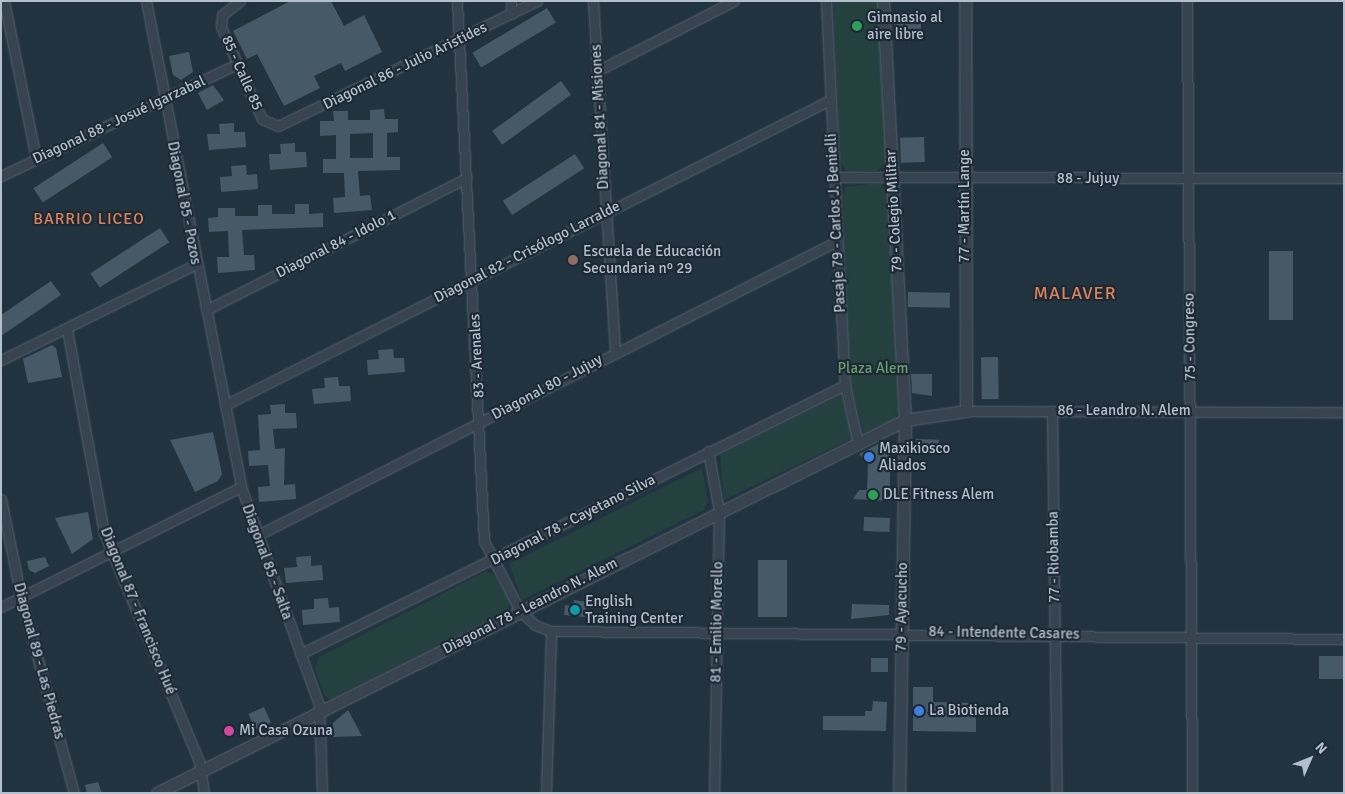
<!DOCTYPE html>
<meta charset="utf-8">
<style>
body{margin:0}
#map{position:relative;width:1345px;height:794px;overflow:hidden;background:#223340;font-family:Signika,sans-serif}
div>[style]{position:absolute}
.green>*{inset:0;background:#244140}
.building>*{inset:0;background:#465966;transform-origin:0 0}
.roads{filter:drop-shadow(0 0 1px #55626d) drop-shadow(0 0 1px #55626d)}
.minor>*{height:9px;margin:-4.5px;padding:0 4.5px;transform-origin:4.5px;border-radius:4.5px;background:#37444f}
.tertiary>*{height:11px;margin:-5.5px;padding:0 5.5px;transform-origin:5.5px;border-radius:5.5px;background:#37444f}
.dots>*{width:14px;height:14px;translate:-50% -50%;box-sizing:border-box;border:2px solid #1c2934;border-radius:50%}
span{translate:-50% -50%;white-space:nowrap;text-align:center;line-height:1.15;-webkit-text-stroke:4.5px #1c2934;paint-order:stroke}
.poi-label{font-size:15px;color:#b3bfca}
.left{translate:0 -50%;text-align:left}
.street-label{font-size:15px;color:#b3bfca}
.park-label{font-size:15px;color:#689d6d}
.neighbourhood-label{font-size:16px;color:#dc835c;letter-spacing:1px}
.quarter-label{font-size:18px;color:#dc835c;letter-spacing:1px}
.frame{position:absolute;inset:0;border:2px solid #b3bfca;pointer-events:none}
.north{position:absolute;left:1285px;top:734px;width:50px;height:50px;-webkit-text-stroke:4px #1c2934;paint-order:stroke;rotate:46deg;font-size:14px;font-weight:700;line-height:20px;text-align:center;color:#b3bfca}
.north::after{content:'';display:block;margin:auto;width:18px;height:22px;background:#b3bfca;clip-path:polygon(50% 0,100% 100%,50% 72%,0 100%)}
</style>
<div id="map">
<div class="green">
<div style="clip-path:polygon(833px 1px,879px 1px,887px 162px,877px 171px,847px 172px,840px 160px)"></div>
<div style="clip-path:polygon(879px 183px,888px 191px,898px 412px,895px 419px,864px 433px,849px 378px,843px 196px,845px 187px)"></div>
<div style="clip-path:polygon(841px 395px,853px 438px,724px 500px,720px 454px)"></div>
<div style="clip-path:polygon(702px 468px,708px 501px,704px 510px,522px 600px,509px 564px)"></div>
<div style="clip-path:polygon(485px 572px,494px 574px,510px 603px,507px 611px,330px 700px,325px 696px,315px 669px,319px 657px)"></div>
</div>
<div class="building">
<div style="clip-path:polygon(290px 1px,331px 1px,344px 26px,364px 15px,382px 52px,345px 71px,341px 63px,314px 76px,320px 88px,284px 106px,257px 54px,247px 59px,233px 31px)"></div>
<div style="left:547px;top:8px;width:17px;height:87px;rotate:59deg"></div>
<div style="left:894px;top:12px;width:27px;height:19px"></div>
<div style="clip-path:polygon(189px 52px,193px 72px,181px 80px,173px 75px,169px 56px)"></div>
<div style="left:561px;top:81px;width:17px;height:85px;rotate:54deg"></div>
<div style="clip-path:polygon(213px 85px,224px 100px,207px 110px,198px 93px)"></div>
<div style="clip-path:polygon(evenodd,384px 109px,385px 119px,398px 119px,398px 132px,387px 133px,387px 157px,400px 157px,400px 170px,358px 171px,360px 196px,370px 195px,372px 210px,334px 213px,333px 198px,345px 197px,344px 173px,323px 173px,323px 159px,336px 159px,336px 135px,320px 136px,320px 121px,334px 121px,333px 111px,348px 111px,348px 120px,370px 120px,370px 110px,384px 109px,373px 133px,373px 158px,350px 158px,350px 134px,373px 133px)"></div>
<div style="clip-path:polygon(234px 123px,234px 132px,245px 132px,246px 147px,209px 150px,207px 134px,220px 134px,219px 124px)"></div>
<div style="left:924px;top:137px;width:25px;height:24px;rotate:88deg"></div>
<div style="left:103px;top:143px;width:17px;height:83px;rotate:57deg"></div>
<div style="clip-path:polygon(295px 143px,295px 152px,306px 152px,307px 167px,270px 170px,269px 154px,281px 154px,280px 144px)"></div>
<div style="left:575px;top:154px;width:17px;height:86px;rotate:57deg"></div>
<div style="clip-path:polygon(246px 165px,247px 175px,257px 174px,258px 189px,221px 192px,220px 177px,232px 176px,231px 166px)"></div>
<div style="clip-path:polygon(295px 204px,309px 204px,309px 214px,323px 213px,323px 227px,242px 230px,244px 255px,254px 255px,255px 270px,218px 273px,217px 257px,229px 257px,228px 231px,209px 232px,208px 218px,218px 217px,218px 208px,235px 208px,235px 216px,258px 216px,258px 205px,272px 205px,272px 214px,295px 214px)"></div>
<div style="left:160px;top:228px;width:17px;height:83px;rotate:57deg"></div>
<div style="left:1269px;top:251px;width:24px;height:69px"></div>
<div style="clip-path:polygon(51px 281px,61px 295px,1px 336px,1px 315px)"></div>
<div style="left:908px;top:292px;width:42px;height:15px;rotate:1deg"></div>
<div style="clip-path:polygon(52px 345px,56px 348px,62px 377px,28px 383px,23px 359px)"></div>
<div style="clip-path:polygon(393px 349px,394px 358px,404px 358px,405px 372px,368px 375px,367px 360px,379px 359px,378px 350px)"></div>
<div style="left:998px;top:357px;width:42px;height:17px;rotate:89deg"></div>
<div style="clip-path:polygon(911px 374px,932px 374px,932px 396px,912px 393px)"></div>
<div style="clip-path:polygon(338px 377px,339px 386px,350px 386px,351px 401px,314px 404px,312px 389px,325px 388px,324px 378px)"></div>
<div style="clip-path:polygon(285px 404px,285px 413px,296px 413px,297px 428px,273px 429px,275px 449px,285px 448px,284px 485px,295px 484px,296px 499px,259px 502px,258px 487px,270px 486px,268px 465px,249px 466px,248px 451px,260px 450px,258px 415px,271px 414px,270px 405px)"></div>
<div style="clip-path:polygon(213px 432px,222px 474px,218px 481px,195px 492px,170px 440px)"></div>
<div style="left:916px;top:439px;width:23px;height:13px;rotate:2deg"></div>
<div style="clip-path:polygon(884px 441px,890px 446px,890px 501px,853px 499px,859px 490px,867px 490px,868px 464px,859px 454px)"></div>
<div style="clip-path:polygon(88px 512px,93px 539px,72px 554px,55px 518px)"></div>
<div style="left:864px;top:517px;width:26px;height:14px;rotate:2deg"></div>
<div style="clip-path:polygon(311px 556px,311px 566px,322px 565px,323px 580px,286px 583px,284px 568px,297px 567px,296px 557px)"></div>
<div style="clip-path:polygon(45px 557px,49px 566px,35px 573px,29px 570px,27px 561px)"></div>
<div style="left:758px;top:560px;width:29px;height:57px"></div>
<div style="clip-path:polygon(328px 598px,329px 608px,339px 607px,340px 622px,303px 625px,302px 610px,314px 609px,314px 599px)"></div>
<div style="clip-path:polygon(574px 600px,587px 602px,585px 617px,564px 615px,565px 605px,573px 606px)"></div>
<div style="clip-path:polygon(852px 604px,889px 605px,889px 615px,851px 619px)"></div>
<div style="left:1319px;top:656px;width:25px;height:23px"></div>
<div style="left:871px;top:658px;width:17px;height:14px"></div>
<div style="clip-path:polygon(913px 687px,933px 687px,933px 702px,976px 703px,976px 732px,913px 731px)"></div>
<div style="clip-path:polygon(873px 701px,887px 702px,886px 731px,823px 730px,823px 716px,865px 716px,865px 711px,872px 711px)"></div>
<div style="left:264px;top:707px;width:17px;height:17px;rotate:66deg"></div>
<div style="clip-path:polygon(348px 710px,362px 736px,333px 737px,333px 723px)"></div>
<div style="clip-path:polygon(98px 782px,102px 793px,87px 793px,85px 785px)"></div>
</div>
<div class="roads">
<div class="minor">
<div style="left:4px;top:1px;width:160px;rotate:78.5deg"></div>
<div style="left:146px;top:1px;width:495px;rotate:78.9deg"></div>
<div style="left:241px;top:487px;width:232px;rotate:70.3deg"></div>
<div style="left:319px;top:705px;width:88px;rotate:88deg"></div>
<div style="left:240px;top:1px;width:23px;rotate:142deg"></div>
<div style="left:222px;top:15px;width:12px;rotate:95deg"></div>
<div style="left:221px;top:27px;width:101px;rotate:66deg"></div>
<div style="left:262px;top:119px;width:17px;rotate:24deg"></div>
<div style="left:278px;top:126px;width:288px;rotate:-25.8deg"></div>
<div style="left:457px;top:1px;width:541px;rotate:87.14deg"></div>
<div style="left:484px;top:541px;width:79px;rotate:62.8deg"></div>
<div style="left:520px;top:611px;width:21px;rotate:43deg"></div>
<div style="left:535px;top:625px;width:17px;rotate:21deg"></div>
<div style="left:551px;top:631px;width:793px;rotate:0.58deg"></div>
<div style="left:511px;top:1px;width:13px;rotate:90deg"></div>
<div style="left:593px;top:1px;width:352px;rotate:86.4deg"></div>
<div style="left:826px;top:1px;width:384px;rotate:87.2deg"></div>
<div style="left:845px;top:385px;width:59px;rotate:77.4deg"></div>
<div style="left:1187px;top:1px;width:792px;rotate:89.64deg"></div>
<div style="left:597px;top:71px;width:154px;rotate:-27.1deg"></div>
<div style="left:1px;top:176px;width:261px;rotate:-25.4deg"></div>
<div style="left:833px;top:177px;width:511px;rotate:0.11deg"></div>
<div style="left:206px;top:310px;width:292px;rotate:-26.9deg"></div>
<div style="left:67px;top:329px;width:207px;rotate:79.7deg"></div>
<div style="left:104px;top:533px;width:247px;rotate:67.4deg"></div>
<div style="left:199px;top:761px;width:32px;rotate:81deg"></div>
<div style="left:1px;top:360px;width:217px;rotate:-26.2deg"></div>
<div style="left:225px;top:405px;width:678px;rotate:-26.75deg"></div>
<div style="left:966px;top:411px;width:378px;rotate:0.2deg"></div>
<div style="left:1052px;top:411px;width:382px;rotate:89.3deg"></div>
<div style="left:708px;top:451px;width:61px;rotate:79.6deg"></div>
<div style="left:719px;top:511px;width:282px;rotate:91deg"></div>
<div style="left:1px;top:499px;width:100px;rotate:78.5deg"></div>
<div style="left:21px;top:597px;width:203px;rotate:74.9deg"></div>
<div style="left:258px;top:535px;width:649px;rotate:-26.92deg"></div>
<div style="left:1px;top:607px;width:268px;rotate:-26.6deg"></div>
<div style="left:300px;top:654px;width:608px;rotate:-26.27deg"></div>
<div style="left:546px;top:793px;width:162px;rotate:-88.2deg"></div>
</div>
<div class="tertiary">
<div style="left:883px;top:1px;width:420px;rotate:87deg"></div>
<div style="left:905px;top:420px;width:373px;rotate:90.9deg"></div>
<div style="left:157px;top:793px;width:836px;rotate:-26.5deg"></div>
<div style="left:905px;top:420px;width:62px;rotate:-8.4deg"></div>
<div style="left:966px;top:411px;width:410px;rotate:-90.1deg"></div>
</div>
</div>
<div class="dots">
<div style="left:857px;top:26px;background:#2e9e5b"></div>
<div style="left:573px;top:260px;background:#8d6e63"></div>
<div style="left:869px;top:457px;background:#3f7fe0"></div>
<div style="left:873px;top:495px;background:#2e9e5b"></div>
<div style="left:575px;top:610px;background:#0f9aa8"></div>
<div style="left:919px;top:711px;background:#3f7fe0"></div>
<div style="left:229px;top:731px;background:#d1479c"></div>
</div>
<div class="poi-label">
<span class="left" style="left:867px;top:26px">Gimnasio al<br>aire libre</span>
<span class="left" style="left:583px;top:260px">Escuela de Educación<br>Secundaria nº 29</span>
<span class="left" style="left:879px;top:457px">Maxikiosco<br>Aliados</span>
<span class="left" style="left:883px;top:495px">DLE Fitness Alem</span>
<span class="left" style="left:585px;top:610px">English<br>Training Center</span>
<span class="left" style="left:929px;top:711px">La Biotienda</span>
<span class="left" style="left:239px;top:731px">Mi Casa Ozuna</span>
</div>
<div class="street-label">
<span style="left:405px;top:66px;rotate:-26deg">Diagonal 86 - Julio Aristides</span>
<span style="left:242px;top:73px;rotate:66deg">85 - Calle 85</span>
<span style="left:600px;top:117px;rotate:-93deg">Diagonal 81 - Misiones</span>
<span style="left:119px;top:120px;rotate:-25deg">Diagonal 88 - Josué Igarzabal</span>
<span style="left:1088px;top:179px">88 - Jujuy</span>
<span style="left:184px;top:203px;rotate:79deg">Diagonal 85 - Pozos</span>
<span style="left:965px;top:206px;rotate:-90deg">77 - Martín Lange</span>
<span style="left:894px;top:211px;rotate:-93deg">79 - Colegio Militar</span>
<span style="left:836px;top:223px;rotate:-93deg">Pasaje 79 - Carlos J. Benielli</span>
<span style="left:336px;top:244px;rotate:-27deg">Diagonal 84 - Idolo 1</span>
<span style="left:527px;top:252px;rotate:-27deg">Diagonal 82 - Crisólogo Larralde</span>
<span style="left:1190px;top:337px;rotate:-91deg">75 - Congreso</span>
<span style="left:477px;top:356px;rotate:-93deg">83 - Arenales</span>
<span style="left:547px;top:387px;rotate:-28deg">Diagonal 80 - Jujuy</span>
<span style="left:1124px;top:411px">86 - Leandro N. Alem</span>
<span style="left:573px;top:520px;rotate:-27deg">Diagonal 78 - Cayetano Silva</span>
<span style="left:1054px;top:557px;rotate:-91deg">77 - Riobamba</span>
<span style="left:267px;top:562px;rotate:70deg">Diagonal 85 - Salta</span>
<span style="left:530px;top:606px;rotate:-27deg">Diagonal 78 - Leandro N. Alem</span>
<span style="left:902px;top:607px;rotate:-89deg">79 - Ayacucho</span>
<span style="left:138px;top:611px;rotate:68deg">Diagonal 87 - Francisco Hué</span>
<span style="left:717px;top:622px;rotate:-89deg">81 - Emilio Morello</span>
<span style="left:1004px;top:633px;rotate:1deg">84 - Intendente Casares</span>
<span style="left:39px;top:661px;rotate:75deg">Diagonal 89 - Las Piedras</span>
</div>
<div class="park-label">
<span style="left:873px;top:369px">Plaza Alem</span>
</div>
<div class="neighbourhood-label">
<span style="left:89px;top:219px">BARRIO LICEO</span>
</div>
<div class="quarter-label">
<span style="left:1075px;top:293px">MALAVER</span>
</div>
<div class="frame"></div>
<div class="north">N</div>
</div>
